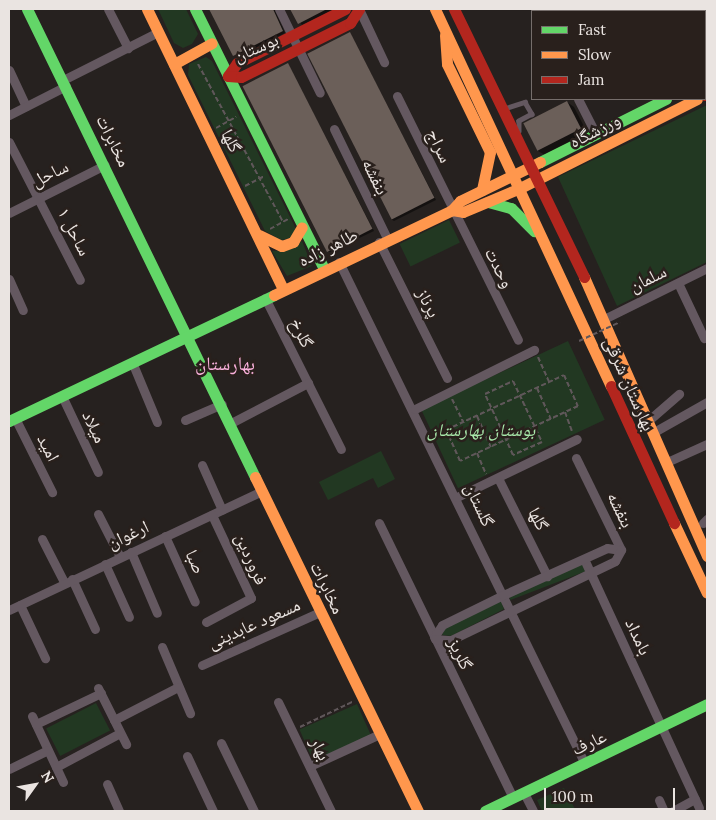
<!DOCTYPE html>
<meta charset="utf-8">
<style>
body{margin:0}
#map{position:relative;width:716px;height:820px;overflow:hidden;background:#26211f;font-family:Lora,"Noto Naskh Arabic",serif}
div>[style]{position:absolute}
.green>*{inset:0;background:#223822;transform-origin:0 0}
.shadow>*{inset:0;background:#0007}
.building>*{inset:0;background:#6b5f59;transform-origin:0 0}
.path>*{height:2px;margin-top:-1px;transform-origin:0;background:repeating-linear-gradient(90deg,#60575a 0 5px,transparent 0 7.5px)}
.lane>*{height:4.5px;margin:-2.25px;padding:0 2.25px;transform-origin:2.25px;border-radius:2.25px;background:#645860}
.street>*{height:9px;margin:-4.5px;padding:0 4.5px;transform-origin:4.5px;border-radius:4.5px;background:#645860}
.fast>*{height:11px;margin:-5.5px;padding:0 5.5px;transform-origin:5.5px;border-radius:5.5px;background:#63d668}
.slow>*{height:11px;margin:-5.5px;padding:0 5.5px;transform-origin:5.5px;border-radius:5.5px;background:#ff974d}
.jam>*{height:11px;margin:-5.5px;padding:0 5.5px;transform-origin:5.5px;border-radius:5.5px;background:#b3261e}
.path-bridge>*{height:2px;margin-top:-1px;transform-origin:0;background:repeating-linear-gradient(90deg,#60575a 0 5px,transparent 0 7.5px)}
span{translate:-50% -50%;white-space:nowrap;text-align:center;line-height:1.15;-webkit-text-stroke:5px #29201c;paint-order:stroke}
.street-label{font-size:18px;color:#eae4e1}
.park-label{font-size:18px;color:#a8e8aa;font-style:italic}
.neighbourhood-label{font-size:19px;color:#f9b0db}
.frame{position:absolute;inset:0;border:10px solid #eae4e1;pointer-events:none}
.legend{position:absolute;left:531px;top:10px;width:175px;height:90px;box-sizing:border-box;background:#29201c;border:1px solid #766e6b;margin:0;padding:6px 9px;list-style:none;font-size:15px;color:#eae4e1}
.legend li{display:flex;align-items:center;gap:10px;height:25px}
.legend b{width:25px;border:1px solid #766e6b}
.north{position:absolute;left:10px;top:760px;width:50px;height:50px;-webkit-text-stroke:4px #29201c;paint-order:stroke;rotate:58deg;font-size:14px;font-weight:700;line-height:20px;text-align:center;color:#eae4e1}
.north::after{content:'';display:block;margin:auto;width:18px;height:22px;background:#eae4e1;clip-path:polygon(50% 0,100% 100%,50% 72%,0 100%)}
.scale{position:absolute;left:544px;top:788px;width:131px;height:22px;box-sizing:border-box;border:2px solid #eae4e1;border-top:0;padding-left:6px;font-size:15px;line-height:18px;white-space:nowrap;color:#eae4e1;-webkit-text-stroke:4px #29201c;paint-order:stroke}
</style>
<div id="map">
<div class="green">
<div style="clip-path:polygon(158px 9px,186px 9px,198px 34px,192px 44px,183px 48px,174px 43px)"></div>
<div style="clip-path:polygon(206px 57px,212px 61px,297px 231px,290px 238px,281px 240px,265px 231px,188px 75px,189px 64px)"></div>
<div style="clip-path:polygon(707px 105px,707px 262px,617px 306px,558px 177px)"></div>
<div style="left:449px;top:220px;width:25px;height:55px;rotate:64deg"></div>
<div style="clip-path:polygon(302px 241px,312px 266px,287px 276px,272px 251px,283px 251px)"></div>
<div style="left:568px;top:341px;width:87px;height:162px;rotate:65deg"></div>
<div style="clip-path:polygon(381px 451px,395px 479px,378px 488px,373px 478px,328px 500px,319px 482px)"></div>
<div style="left:582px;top:563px;width:9px;height:80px;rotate:69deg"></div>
<div style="clip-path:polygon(501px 601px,504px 609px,451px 636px,442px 635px,445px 628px)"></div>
<div style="left:96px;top:703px;width:31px;height:56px;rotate:63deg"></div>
<div style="left:357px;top:704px;width:34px;height:63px;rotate:66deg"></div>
<div style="clip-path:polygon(564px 788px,576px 811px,542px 811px,537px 800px)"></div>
</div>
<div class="shadow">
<div style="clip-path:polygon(274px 9px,285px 33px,237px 57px,211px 10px)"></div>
<div style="clip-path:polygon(291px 9px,335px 9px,302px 25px)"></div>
<div style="clip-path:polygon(350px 33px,436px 200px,394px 221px,391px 219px)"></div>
<div style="clip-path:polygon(288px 64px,374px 231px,330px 252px,326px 250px)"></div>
<div style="clip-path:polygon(567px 102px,574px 107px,588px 134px,545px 155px,538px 151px)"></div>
</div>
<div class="building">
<div style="clip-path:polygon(209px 9px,273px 9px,283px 31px,233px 56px)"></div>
<div style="clip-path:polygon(290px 9px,327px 9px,298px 24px)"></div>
<div style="left:350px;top:32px;width:186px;height:48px;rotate:63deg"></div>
<div style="left:288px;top:63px;width:186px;height:51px;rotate:63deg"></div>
<div style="left:567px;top:101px;width:31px;height:49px;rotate:63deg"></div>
</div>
<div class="path">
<div style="left:198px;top:64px;width:179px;rotate:61.7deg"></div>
<div style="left:216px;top:128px;width:23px;rotate:-29deg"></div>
<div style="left:245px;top:186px;width:22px;rotate:-27deg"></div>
<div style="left:270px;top:229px;width:21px;rotate:-29deg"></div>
<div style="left:538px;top:357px;width:27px;rotate:66deg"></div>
<div style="left:564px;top:375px;width:34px;rotate:66deg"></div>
<div style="left:578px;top:406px;width:130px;rotate:155deg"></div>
<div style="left:460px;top:461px;width:34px;rotate:-114deg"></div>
<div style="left:446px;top:430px;width:130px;rotate:-25deg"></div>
<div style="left:513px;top:381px;width:68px;rotate:64.6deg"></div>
<div style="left:542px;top:442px;width:32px;rotate:156deg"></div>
<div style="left:513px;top:455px;width:67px;rotate:-114.7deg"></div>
<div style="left:485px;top:394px;width:31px;rotate:-25deg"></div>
<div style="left:537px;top:388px;width:34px;rotate:66deg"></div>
<div style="left:452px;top:399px;width:25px;rotate:64deg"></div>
<div style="left:565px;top:412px;width:20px;rotate:70deg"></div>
<div style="left:477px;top:416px;width:34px;rotate:66deg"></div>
<div style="left:477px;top:453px;width:23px;rotate:67deg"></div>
<div style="left:300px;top:727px;width:58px;rotate:-25.7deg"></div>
</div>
<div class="lane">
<div style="left:506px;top:108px;width:20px;rotate:-18deg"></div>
<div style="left:525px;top:102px;width:14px;rotate:60deg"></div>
<div style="left:532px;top:114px;width:15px;rotate:152deg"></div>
<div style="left:519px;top:121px;width:10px;rotate:90deg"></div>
</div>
<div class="street">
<div style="left:108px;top:9px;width:44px;rotate:62.9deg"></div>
<div style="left:279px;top:9px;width:93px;rotate:64deg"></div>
<div style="left:359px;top:9px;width:59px;rotate:64.7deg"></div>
<div style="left:617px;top:9px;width:3px;rotate:45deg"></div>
<div style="left:698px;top:9px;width:2px;rotate:63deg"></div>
<div style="left:705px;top:22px;width:5px;rotate:68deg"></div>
<div style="left:9px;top:70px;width:40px;rotate:65deg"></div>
<div style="left:63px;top:80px;width:106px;rotate:-26.8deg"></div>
<div style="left:397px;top:96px;width:272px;rotate:63.6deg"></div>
<div style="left:578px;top:99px;width:38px;rotate:63deg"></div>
<div style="left:9px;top:115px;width:64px;rotate:-27deg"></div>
<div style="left:334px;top:129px;width:121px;rotate:64.1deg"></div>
<div style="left:9px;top:142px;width:155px;rotate:62.8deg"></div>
<div style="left:9px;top:213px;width:107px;rotate:-26.6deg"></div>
<div style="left:379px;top:242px;width:152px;rotate:63.4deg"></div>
<div style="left:339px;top:262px;width:559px;rotate:63.89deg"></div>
<div style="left:9px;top:279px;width:34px;rotate:66deg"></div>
<div style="left:678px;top:283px;width:61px;rotate:64.7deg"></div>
<div style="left:265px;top:298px;width:169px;rotate:63.3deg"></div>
<div style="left:604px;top:319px;width:115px;rotate:-26.3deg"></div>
<div style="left:132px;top:362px;width:65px;rotate:67.4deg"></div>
<div style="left:62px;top:396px;width:84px;rotate:64.7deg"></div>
<div style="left:415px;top:409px;width:133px;rotate:-26.4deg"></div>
<div style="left:15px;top:418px;width:83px;rotate:63.4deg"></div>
<div style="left:185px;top:420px;width:40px;rotate:-23.4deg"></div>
<div style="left:649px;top:420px;width:40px;rotate:-41deg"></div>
<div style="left:231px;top:423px;width:87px;rotate:-27.5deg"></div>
<div style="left:654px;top:432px;width:61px;rotate:-29.5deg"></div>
<div style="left:576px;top:458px;width:102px;rotate:63.9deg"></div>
<div style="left:667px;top:462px;width:44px;rotate:-24.2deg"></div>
<div style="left:202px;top:465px;width:49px;rotate:66deg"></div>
<div style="left:498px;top:478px;width:110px;rotate:63.4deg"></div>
<div style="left:457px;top:497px;width:133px;rotate:-25.8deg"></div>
<div style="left:98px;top:514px;width:48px;rotate:62.9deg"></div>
<div style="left:379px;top:523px;width:306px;rotate:64deg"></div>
<div style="left:703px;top:523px;width:6px;rotate:-45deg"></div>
<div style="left:165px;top:536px;width:72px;rotate:65.6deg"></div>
<div style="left:42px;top:539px;width:48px;rotate:62.9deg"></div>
<div style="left:131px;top:552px;width:66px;rotate:66.9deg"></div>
<div style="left:584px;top:559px;width:274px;rotate:65.2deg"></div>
<div style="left:105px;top:564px;width:58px;rotate:65.6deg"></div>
<div style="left:72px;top:579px;width:55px;rotate:65.3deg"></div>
<div style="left:20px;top:605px;width:59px;rotate:64.7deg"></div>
<div style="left:9px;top:610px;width:280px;rotate:-25.2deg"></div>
<div style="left:206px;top:622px;width:51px;rotate:-28.1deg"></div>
<div style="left:251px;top:598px;width:92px;rotate:-115.2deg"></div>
<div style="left:434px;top:637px;width:14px;rotate:-56deg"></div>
<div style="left:442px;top:625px;width:68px;rotate:-26.2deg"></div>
<div style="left:503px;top:595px;width:114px;rotate:-24.3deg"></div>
<div style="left:607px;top:548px;width:14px;rotate:8deg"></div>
<div style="left:435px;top:639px;width:16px;rotate:4deg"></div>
<div style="left:451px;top:640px;width:182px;rotate:-25.7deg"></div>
<div style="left:615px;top:561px;width:13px;rotate:-61deg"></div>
<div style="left:162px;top:647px;width:72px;rotate:67deg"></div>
<div style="left:202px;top:665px;width:129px;rotate:-24.2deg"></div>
<div style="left:98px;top:688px;width:63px;rotate:63.4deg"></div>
<div style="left:278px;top:702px;width:121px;rotate:64.1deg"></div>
<div style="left:32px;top:716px;width:73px;rotate:64.8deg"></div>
<div style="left:114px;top:720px;width:72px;rotate:-27.3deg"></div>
<div style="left:36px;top:724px;width:72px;rotate:-25.5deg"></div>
<div style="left:221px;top:743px;width:76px;rotate:64.1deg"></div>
<div style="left:187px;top:756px;width:61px;rotate:64.7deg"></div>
<div style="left:310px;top:766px;width:77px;rotate:-24.6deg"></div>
<div style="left:56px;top:767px;width:72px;rotate:-28deg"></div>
<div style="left:9px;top:769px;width:43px;rotate:-26deg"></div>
<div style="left:107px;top:784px;width:30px;rotate:66deg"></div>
<div style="left:524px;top:793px;width:20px;rotate:63deg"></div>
<div style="left:659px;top:800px;width:12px;rotate:66deg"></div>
<div style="left:673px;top:811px;width:25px;rotate:-29deg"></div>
</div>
<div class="fast">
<div style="left:27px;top:9px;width:521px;rotate:64.03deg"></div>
<div style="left:195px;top:9px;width:290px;rotate:63.6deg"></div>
<div style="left:540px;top:162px;width:141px;rotate:-26.6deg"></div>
<div style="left:488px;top:202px;width:24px;rotate:15deg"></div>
<div style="left:511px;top:208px;width:33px;rotate:45deg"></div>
<div style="left:9px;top:421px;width:293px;rotate:-25.4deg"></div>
<div style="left:485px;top:811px;width:246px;rotate:-25.7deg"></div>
</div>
<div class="slow">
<div style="left:147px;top:9px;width:311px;rotate:64.1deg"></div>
<div style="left:435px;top:9px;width:416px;rotate:65deg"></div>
<div style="left:445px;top:35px;width:29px;rotate:86deg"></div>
<div style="left:447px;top:64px;width:98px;rotate:64deg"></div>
<div style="left:490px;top:152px;width:39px;rotate:102deg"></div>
<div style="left:174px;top:64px;width:43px;rotate:-28.9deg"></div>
<div style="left:705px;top:80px;width:2px;rotate:-27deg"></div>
<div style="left:452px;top:210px;width:11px;rotate:10deg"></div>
<div style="left:463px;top:212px;width:62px;rotate:-22.8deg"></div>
<div style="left:520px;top:188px;width:198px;rotate:-26.7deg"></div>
<div style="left:259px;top:235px;width:25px;rotate:26deg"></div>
<div style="left:282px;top:246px;width:12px;rotate:-20deg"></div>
<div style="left:293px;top:242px;width:17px;rotate:-59deg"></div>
<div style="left:584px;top:277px;width:305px;rotate:66.2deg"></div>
<div style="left:274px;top:295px;width:197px;rotate:-25.5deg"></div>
<div style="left:452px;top:210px;width:12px;rotate:-48deg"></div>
<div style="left:460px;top:201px;width:89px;rotate:-26deg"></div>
<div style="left:255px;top:477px;width:372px;rotate:64deg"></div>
<div style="left:674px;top:523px;width:77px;rotate:64.8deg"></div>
</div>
<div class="jam">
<div style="left:345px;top:9px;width:121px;rotate:153.4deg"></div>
<div style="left:237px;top:63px;width:16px;rotate:125deg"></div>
<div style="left:228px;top:76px;width:13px;rotate:4deg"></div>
<div style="left:241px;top:77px;width:122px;rotate:-26.4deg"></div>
<div style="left:350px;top:23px;width:17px;rotate:-57deg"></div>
<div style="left:454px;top:9px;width:298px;rotate:64.1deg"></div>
<div style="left:705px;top:95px;width:3px;rotate:-45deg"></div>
<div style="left:611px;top:386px;width:151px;rotate:65.3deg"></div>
</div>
<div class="path-bridge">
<div style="left:579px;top:341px;width:45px;rotate:-24.9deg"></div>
</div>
<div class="street-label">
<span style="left:256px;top:48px;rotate:-23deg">بوستان</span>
<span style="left:595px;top:131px;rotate:-27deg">ورزشگاه</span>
<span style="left:113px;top:141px;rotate:64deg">مخابرات</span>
<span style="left:231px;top:141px;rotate:64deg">گلها</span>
<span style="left:439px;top:146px;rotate:64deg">سراج</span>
<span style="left:50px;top:174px;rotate:-26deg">ساحل</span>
<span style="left:375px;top:177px;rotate:64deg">بنفشه</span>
<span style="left:74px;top:232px;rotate:63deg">ساحل ۱</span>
<span style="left:328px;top:248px;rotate:-26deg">طاهر زاده</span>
<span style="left:499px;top:268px;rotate:63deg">وحدت</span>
<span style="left:648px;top:279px;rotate:-26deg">سلمان</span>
<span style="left:428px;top:303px;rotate:63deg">پرناز</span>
<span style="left:301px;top:333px;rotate:63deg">گلرخ</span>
<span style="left:629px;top:384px;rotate:66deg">بهارستان شرقی</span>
<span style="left:94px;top:427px;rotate:64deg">میلاد</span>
<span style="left:48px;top:448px;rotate:63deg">امید</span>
<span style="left:479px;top:505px;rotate:65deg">گلستان</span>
<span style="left:620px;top:510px;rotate:64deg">بنفشه</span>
<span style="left:538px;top:519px;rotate:63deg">گلها</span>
<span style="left:128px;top:535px;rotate:-25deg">ارغوان</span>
<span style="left:251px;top:559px;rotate:66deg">فروردین</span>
<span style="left:195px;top:562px;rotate:66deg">صبا</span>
<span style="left:327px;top:588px;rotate:64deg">مخابرات</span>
<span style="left:254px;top:624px;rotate:-24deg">مسعود عابدینی</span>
<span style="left:638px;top:637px;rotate:65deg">بامداد</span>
<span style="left:460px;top:654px;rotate:64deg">گلریز</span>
<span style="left:589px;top:743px;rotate:-25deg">عارف</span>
<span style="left:320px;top:749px;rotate:64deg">بهار</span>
</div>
<div class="park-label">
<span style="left:481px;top:430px">بوستان بهارستان</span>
</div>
<div class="neighbourhood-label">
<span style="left:225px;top:364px">بهارستان</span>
</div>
<div class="frame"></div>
<ul class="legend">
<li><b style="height:6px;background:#63d668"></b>Fast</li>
<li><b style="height:6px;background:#ff974d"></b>Slow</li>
<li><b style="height:6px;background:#b3261e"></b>Jam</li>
</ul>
<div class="north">N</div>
<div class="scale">100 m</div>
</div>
